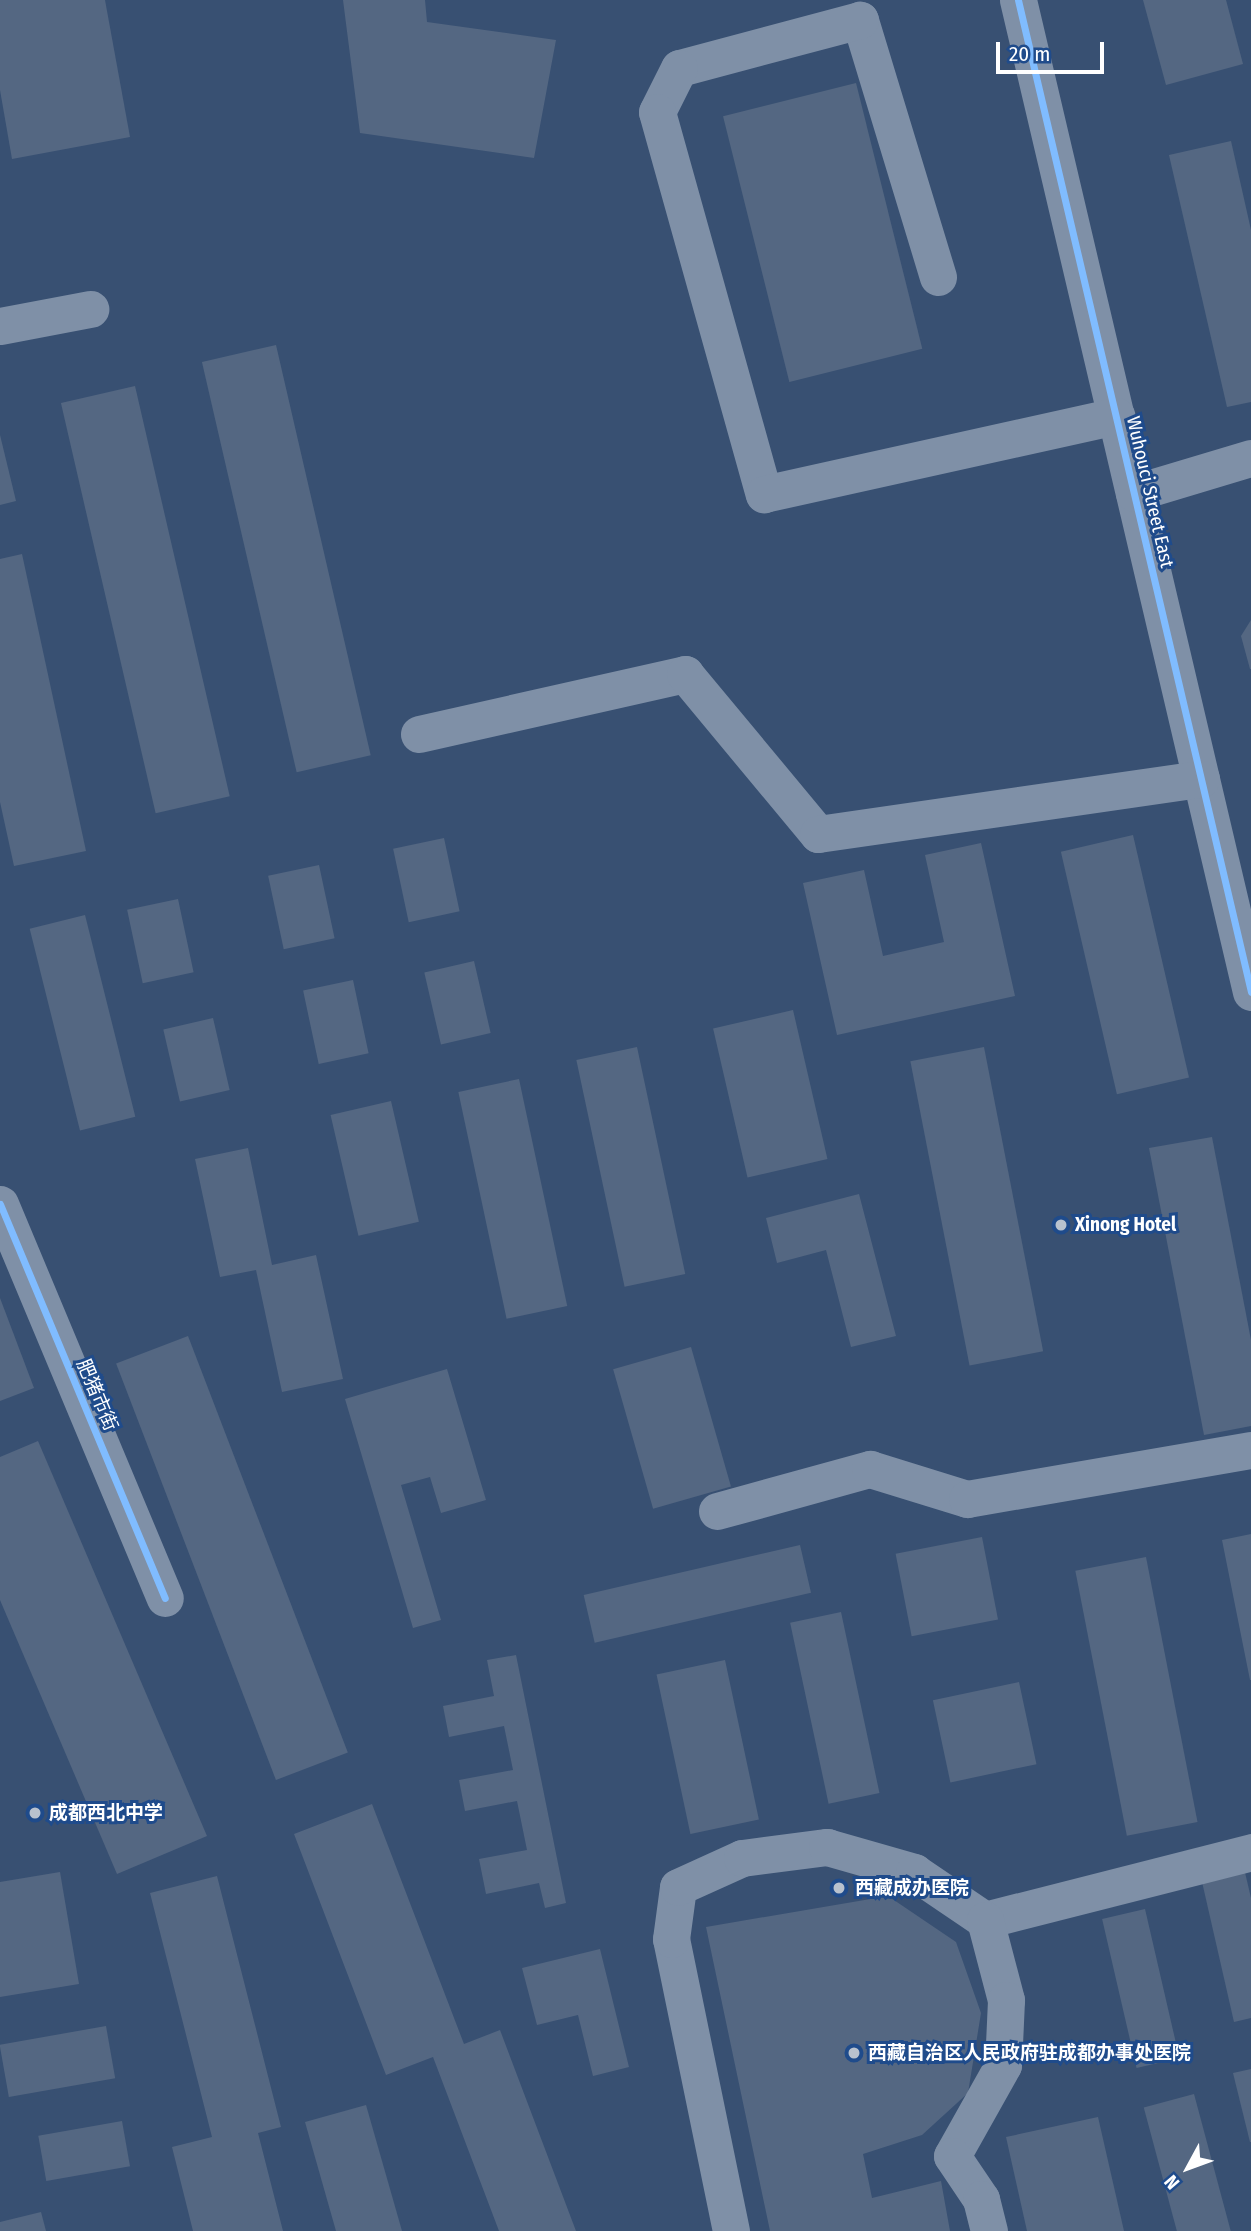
<!DOCTYPE html>
<meta charset="utf-8">
<style>
body{margin:0}
#map{position:relative;width:1251px;height:2231px;overflow:hidden;background:#385072;font-family:"Fira Sans Condensed","Noto Sans SC",sans-serif}
div>[style]{position:absolute}
.building>*{inset:0;background:#546782;transform-origin:0 0}
.minor>*{height:37px;margin:-18.5px;padding:0 18.5px;transform-origin:18.5px;border-radius:18.5px;background:#7f90a7}
.cycleway>*{height:7px;margin:-3.5px;padding:0 3.5px;transform-origin:3.5px;border-radius:3.5px;background:#80bcff}
.dots>*{width:19px;height:19px;translate:-50% -50%;box-sizing:border-box;border:4px solid #1f4b8b;border-radius:50%}
span{translate:-50% -50%;white-space:nowrap;text-align:center;line-height:1.15;-webkit-text-stroke:6px #1f4b8b;paint-order:stroke}
.street-label{font-size:19px;color:#fff}
.poi-label{font-size:19px;color:#fff;font-weight:700}
.left{translate:0 -50%;text-align:left}
.north{position:absolute;left:1153px;top:2133px;width:70px;height:70px;-webkit-text-stroke:5px #1f4b8b;paint-order:stroke;rotate:229deg;font-size:19px;font-weight:700;line-height:28px;text-align:center;color:#fff}
.north::after{content:'';display:block;margin:auto;width:24px;height:32px;background:#fff;clip-path:polygon(50% 0,100% 100%,50% 72%,0 100%)}
.scale{position:absolute;left:996px;top:42px;width:108px;height:32px;box-sizing:border-box;border:4px solid #fff;border-top:0;padding-left:9px;font-size:21px;line-height:24px;white-space:nowrap;color:#fff;-webkit-text-stroke:5px #1f4b8b;paint-order:stroke}
</style>
<div id="map">
<div class="building">
<div style="clip-path:polygon(0 0,105px 0,130px 137px,12px 159px,0 90px)"></div>
<div style="clip-path:polygon(343px 0,425px 0,427px 22px,556px 40px,534px 158px,360px 133px)"></div>
<div style="clip-path:polygon(1143px 0,1226px 0,1243px 64px,1166px 85px)"></div>
<div style="left:856px;top:83px;width:274px;height:137px;rotate:76deg"></div>
<div style="clip-path:polygon(1231px 141px,1251px 230px,1251px 402px,1227px 407px,1169px 155px)"></div>
<div style="left:276px;top:345px;width:421px;height:76px;rotate:77deg"></div>
<div style="left:135px;top:386px;width:421px;height:76px;rotate:77deg"></div>
<div style="clip-path:polygon(0 435px,16px 501px,0 505px)"></div>
<div style="clip-path:polygon(22px 554px,86px 851px,14px 866px,0 802px,0 559px)"></div>
<div style="clip-path:polygon(1251px 620px,1251px 669px,1250px 669px,1241px 636px)"></div>
<div style="left:1133px;top:835px;width:249px;height:74px;rotate:77deg"></div>
<div style="left:444px;top:838px;width:75px;height:52px;rotate:78deg"></div>
<div style="clip-path:polygon(981px 843px,1015px 996px,837px 1035px,803px 883px,864px 870px,883px 956px,944px 942px,925px 855px)"></div>
<div style="left:319px;top:865px;width:75px;height:52px;rotate:78deg"></div>
<div style="left:178px;top:899px;width:75px;height:52px;rotate:78deg"></div>
<div style="left:85px;top:915px;width:208px;height:57px;rotate:76deg"></div>
<div style="left:474px;top:961px;width:74px;height:51px;rotate:77deg"></div>
<div style="left:353px;top:980px;width:75px;height:51px;rotate:78deg"></div>
<div style="left:793px;top:1010px;width:153px;height:82px;rotate:77deg"></div>
<div style="left:213px;top:1018px;width:74px;height:51px;rotate:77deg"></div>
<div style="left:637px;top:1047px;width:232px;height:62px;rotate:78deg"></div>
<div style="left:984px;top:1047px;width:310px;height:75px;rotate:79deg"></div>
<div style="left:519px;top:1079px;width:232px;height:62px;rotate:78deg"></div>
<div style="left:391px;top:1101px;width:124px;height:62px;rotate:77deg"></div>
<div style="clip-path:polygon(1212px 1137px,1251px 1340px,1251px 1426px,1204px 1435px,1149px 1148px)"></div>
<div style="clip-path:polygon(248px 1148px,272px 1265px,316px 1255px,343px 1379px,282px 1392px,256px 1270px,220px 1277px,195px 1159px)"></div>
<div style="clip-path:polygon(859px 1194px,896px 1336px,851px 1347px,826px 1250px,777px 1263px,766px 1218px)"></div>
<div style="clip-path:polygon(0 1298px,34px 1388px,0 1401px)"></div>
<div style="left:188px;top:1336px;width:446px;height:77px;rotate:69deg"></div>
<div style="left:691px;top:1347px;width:145px;height:81px;rotate:74deg"></div>
<div style="clip-path:polygon(447px 1369px,486px 1500px,441px 1513px,430px 1477px,401px 1485px,441px 1620px,413px 1628px,345px 1399px)"></div>
<div style="clip-path:polygon(38px 1441px,207px 1836px,117px 1874px,0 1600px,0 1457px)"></div>
<div style="clip-path:polygon(1251px 1534px,1251px 1680px,1250px 1680px,1222px 1540px)"></div>
<div style="left:982px;top:1537px;width:84px;height:88px;rotate:79deg"></div>
<div style="left:800px;top:1545px;width:49px;height:222px;rotate:77deg"></div>
<div style="left:1146px;top:1557px;width:270px;height:72px;rotate:79deg"></div>
<div style="left:841px;top:1612px;width:185px;height:52px;rotate:78deg"></div>
<div style="clip-path:polygon(516px 1655px,566px 1903px,545px 1908px,539px 1883px,486px 1894px,479px 1859px,527px 1850px,517px 1801px,465px 1811px,459px 1780px,513px 1770px,504px 1726px,449px 1737px,443px 1706px,494px 1696px,487px 1660px)"></div>
<div style="left:725px;top:1660px;width:163px;height:70px;rotate:78deg"></div>
<div style="left:1019px;top:1682px;width:84px;height:88px;rotate:78deg"></div>
<div style="clip-path:polygon(372px 1804px,464px 2044px,500px 2030px,576px 2231px,499px 2231px,433px 2057px,386px 2075px,294px 1834px)"></div>
<div style="clip-path:polygon(1243px 1864px,1251px 1898px,1251px 2018px,1234px 2022px,1200px 1873px)"></div>
<div style="clip-path:polygon(60px 1872px,79px 1984px,0 1997px,0 1882px)"></div>
<div style="clip-path:polygon(217px 1876px,281px 2127px,258px 2133px,283px 2231px,193px 2231px,172px 2147px,212px 2137px,150px 1893px)"></div>
<div style="clip-path:polygon(888px 1896px,956px 1942px,981px 2013px,968px 2093px,922px 2135px,863px 2154px,872px 2198px,941px 2181px,950px 2231px,770px 2231px,706px 1927px)"></div>
<div style="left:1145px;top:1909px;width:153px;height:44px;rotate:77deg"></div>
<div style="clip-path:polygon(600px 1949px,629px 2067px,593px 2076px,578px 2015px,537px 2025px,522px 1968px)"></div>
<div style="left:106px;top:2026px;width:53px;height:108px;rotate:80deg"></div>
<div style="clip-path:polygon(1251px 2069px,1251px 2142px,1250px 2142px,1233px 2073px)"></div>
<div style="left:1194px;top:2094px;width:142px;height:52px;rotate:75deg"></div>
<div style="clip-path:polygon(366px 2105px,402px 2231px,336px 2231px,305px 2122px)"></div>
<div style="clip-path:polygon(1098px 2117px,1124px 2231px,1027px 2231px,1006px 2137px)"></div>
<div style="left:122px;top:2121px;width:46px;height:85px;rotate:80deg"></div>
<div style="clip-path:polygon(41px 2212px,46px 2231px,0 2231px,0 2222px)"></div>
</div>
<div class="minor">
<div style="left:1018px;top:0;width:1019px;rotate:76.78deg"></div>
<div style="left:938px;top:277px;width:269px;rotate:-106.9deg"></div>
<div style="left:860px;top:20px;width:187px;rotate:165.1deg"></div>
<div style="left:679px;top:68px;width:49px;rotate:116.6deg"></div>
<div style="left:657px;top:112px;width:397px;rotate:74.4deg"></div>
<div style="left:764px;top:494px;width:361px;rotate:-12.5deg"></div>
<div style="left:0;top:326px;width:92px;rotate:-10.7deg"></div>
<div style="left:1134px;top:493px;width:122px;rotate:-16.7deg"></div>
<div style="left:419px;top:734px;width:273px;rotate:-12.7deg"></div>
<div style="left:685px;top:674px;width:208px;rotate:50.3deg"></div>
<div style="left:818px;top:834px;width:387px;rotate:-8.2deg"></div>
<div style="left:0;top:1204px;width:427px;rotate:67.3deg"></div>
<div style="left:717px;top:1511px;width:159px;rotate:-15.4deg"></div>
<div style="left:870px;top:1469px;width:102px;rotate:17.2deg"></div>
<div style="left:967px;top:1499px;width:288px;rotate:-9.8deg"></div>
<div style="left:985px;top:1920px;width:275px;rotate:-14.3deg"></div>
<div style="left:731px;top:2231px;width:298px;rotate:-101.6deg"></div>
<div style="left:671px;top:1939px;width:52px;rotate:-82.3deg"></div>
<div style="left:678px;top:1887px;width:70px;rotate:-24.4deg"></div>
<div style="left:742px;top:1858px;width:86px;rotate:-7.4deg"></div>
<div style="left:827px;top:1847px;width:91px;rotate:16deg"></div>
<div style="left:914px;top:1872px;width:86px;rotate:34.1deg"></div>
<div style="left:985px;top:1920px;width:83px;rotate:75.3deg"></div>
<div style="left:1006px;top:2000px;width:65px;rotate:92.6deg"></div>
<div style="left:1003px;top:2065px;width:104px;rotate:119.3deg"></div>
<div style="left:952px;top:2156px;width:52px;rotate:56deg"></div>
<div style="left:981px;top:2199px;width:33px;rotate:76deg"></div>
</div>
<div class="cycleway">
<div style="left:1018px;top:0;width:1019px;rotate:76.78deg"></div>
<div style="left:0;top:1204px;width:427px;rotate:67.3deg"></div>
</div>
<div class="dots">
<div style="left:1061px;top:1225px;background:#b9c2ce"></div>
<div style="left:35px;top:1813px;background:#b9c2ce"></div>
<div style="left:839px;top:1888px;background:#b9c2ce"></div>
<div style="left:854px;top:2053px;background:#b9c2ce"></div>
</div>
<div class="street-label">
<span style="left:1150px;top:492px;rotate:77deg">Wuhouci Street East</span>
<span style="left:97px;top:1395px;rotate:67deg">肥猪市街</span>
</div>
<div class="poi-label">
<span class="left" style="left:1075px;top:1225px">Xinong Hotel</span>
<span class="left" style="left:49px;top:1813px">成都西北中学</span>
<span class="left" style="left:855px;top:1888px">西藏成办医院</span>
<span class="left" style="left:868px;top:2053px">西藏自治区人民政府驻成都办事处医院</span>
</div>
<div class="north">N</div>
<div class="scale">20 m</div>
</div>
